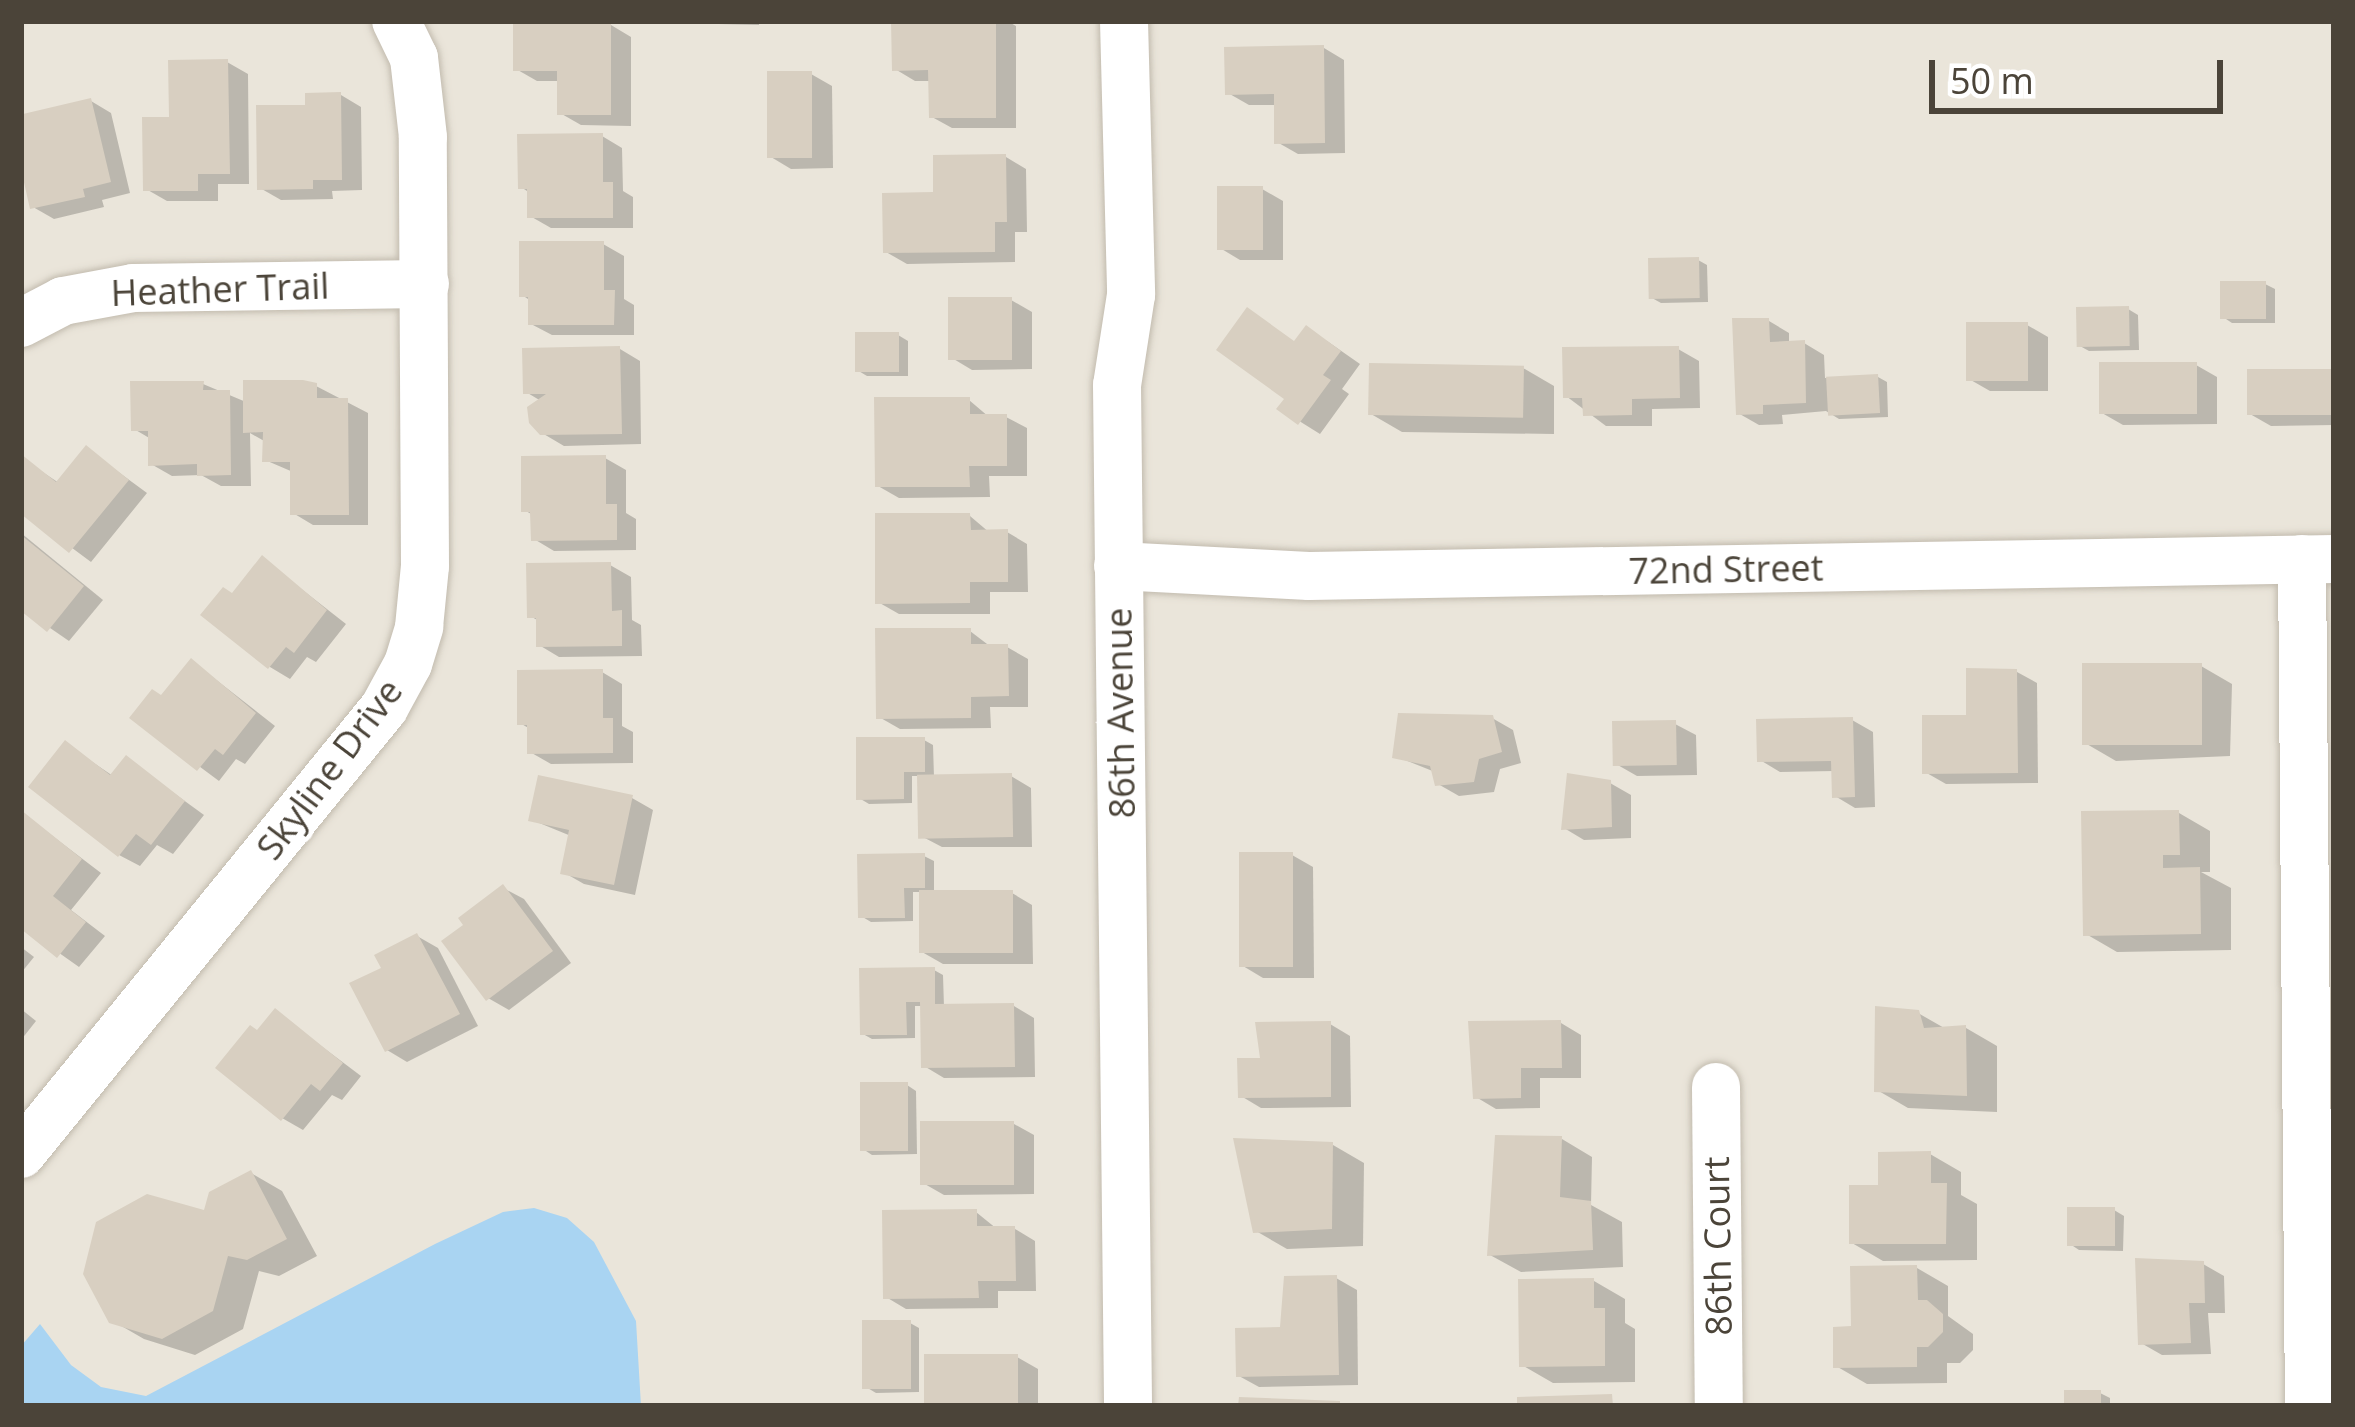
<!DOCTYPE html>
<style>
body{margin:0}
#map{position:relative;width:2355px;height:1427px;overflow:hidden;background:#f6f3ec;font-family:"Open Sans",sans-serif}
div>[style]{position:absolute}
.residential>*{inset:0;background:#eae5da;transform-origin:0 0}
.water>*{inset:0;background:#a9d4f2}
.shadow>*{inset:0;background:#0003}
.building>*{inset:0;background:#d8cfc1;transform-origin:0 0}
.roads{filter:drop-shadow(0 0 3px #c2bbae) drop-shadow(0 0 3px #c2bbae)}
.street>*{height:48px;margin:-24px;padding:0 24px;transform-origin:24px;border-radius:24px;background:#fff}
span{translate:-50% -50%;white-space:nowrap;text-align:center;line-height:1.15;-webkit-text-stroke:9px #fff;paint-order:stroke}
.street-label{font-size:36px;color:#4b4439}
.frame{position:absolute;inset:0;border:24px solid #4b4439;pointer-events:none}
.scale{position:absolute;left:1929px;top:60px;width:294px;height:54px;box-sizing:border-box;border:6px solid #4b4439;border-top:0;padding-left:15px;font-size:36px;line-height:42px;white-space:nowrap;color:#4b4439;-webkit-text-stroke:9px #fff;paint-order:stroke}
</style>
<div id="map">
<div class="residential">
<div style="left:21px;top:21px;width:2313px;height:1385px"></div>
</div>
<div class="water">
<div style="clip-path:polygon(534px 1208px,567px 1218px,594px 1242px,636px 1321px,641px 1406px,21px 1406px,21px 1346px,40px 1324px,71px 1365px,101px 1387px,146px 1396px,435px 1244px,503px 1212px)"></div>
</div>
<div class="shadow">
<div style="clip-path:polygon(712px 21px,759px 21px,759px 25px,718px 24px)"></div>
<div style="clip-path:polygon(894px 21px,1007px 21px,1016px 26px,1016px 128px,952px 128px,932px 117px,931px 81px,915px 81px,895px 69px)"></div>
<div style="clip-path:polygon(611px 25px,631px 37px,631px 126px,581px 125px,560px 113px,560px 81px,537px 81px,516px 69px)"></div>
<div style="clip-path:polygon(1324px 48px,1344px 60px,1345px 153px,1298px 154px,1277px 142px,1277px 105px,1249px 105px,1228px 93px)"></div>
<div style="clip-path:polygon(227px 62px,248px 74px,249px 184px,218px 184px,218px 201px,167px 201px,146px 189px,172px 120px)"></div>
<div style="clip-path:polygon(811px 74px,832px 86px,833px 168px,791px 169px,771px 157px)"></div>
<div style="clip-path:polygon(341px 95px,361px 107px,362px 190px,332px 191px,333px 199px,281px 200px,260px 188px,308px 108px)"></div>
<div style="clip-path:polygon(91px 101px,111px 113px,130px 193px,102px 200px,104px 207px,54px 219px,33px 207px,21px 128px)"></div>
<div style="clip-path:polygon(602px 136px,622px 148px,623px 191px,633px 197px,633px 228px,551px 228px,530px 216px,530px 193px,521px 187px)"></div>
<div style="clip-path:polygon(1006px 157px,1026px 169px,1027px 232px,1015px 232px,1015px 262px,907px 264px,886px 252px,936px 195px)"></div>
<div style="clip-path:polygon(1262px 189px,1283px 201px,1283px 260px,1240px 260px,1220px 248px)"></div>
<div style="clip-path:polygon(603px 244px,624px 256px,624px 299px,634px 305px,634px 335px,552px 335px,531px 324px,531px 301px,522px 295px)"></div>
<div style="clip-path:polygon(1698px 260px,1707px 265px,1708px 302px,1661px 303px,1652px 298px)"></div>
<div style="clip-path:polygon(2265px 284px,2275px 289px,2275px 323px,2232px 323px,2223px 317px)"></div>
<div style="clip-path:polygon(1011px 300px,1032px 312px,1032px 369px,972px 370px,952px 358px)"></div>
<div style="clip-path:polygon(2128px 309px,2138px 315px,2139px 350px,2089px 351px,2080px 346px)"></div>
<div style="clip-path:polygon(1769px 321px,1789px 333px,1789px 344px,1804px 343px,1824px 355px,1825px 378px,1878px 377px,1887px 382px,1888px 417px,1839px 419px,1826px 411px,1782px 415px,1783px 424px,1759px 425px,1738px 413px)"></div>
<div style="clip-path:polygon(2027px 325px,2048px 337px,2048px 391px,1990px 391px,1969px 379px)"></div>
<div style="clip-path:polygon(898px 335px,908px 341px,908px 376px,867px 376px,857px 370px)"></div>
<div style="clip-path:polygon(1327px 341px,1360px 364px,1342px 389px,1349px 394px,1320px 434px,1280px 409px,1288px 398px,1296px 343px)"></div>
<div style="clip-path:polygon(620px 349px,640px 361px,641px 444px,564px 446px,542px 433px,541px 401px,526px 392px)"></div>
<div style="clip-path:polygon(1678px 349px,1699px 361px,1700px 408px,1652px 409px,1652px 426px,1606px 426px,1566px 396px)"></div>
<div style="clip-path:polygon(2196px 365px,2217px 377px,2217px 424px,2123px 425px,2102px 413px)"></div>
<div style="clip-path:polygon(1523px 368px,1554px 386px,1554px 434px,1402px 432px,1371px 414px)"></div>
<div style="clip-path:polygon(2334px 372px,2334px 425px,2271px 426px,2250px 414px)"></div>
<div style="clip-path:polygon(203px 384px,246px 402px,316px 386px,368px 413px,368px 525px,313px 525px,293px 513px,293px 472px,265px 460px,266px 442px,250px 433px,251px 486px,221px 486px,201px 475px,172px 476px,151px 464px,151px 439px,134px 429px)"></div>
<div style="clip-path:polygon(969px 400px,989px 417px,1006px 417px,1027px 428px,1027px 476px,989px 476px,990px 497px,899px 498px,878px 486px)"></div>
<div style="clip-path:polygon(87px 449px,147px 493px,91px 562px,21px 510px,23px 459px,59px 483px)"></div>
<div style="clip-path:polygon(605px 458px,626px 470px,626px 513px,636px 519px,636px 550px,554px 551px,534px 539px,533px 515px,524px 510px)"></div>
<div style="clip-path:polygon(970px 516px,990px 533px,1007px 532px,1027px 544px,1028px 592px,990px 592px,990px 614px,899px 614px,878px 602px)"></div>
<div style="clip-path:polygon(21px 533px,103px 600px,69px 641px,21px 608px)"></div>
<div style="clip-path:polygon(263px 559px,346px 624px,316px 662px,307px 657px,290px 679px,270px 667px,234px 596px)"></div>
<div style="clip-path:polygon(610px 565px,631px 577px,632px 620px,641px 625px,642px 656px,559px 657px,539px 645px,539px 621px,530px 616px)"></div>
<div style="clip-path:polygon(970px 631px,991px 647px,1007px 647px,1028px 659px,1028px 707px,990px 707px,991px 728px,900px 729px,879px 717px)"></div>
<div style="clip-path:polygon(192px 661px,275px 726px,245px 764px,236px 759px,219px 781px,133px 717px,163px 698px)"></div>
<div style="clip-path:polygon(2201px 666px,2232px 684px,2230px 756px,2116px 761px,2085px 743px)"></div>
<div style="clip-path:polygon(602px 672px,622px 684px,622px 726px,633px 732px,633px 763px,551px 764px,530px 752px,530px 729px,520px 723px)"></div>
<div style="clip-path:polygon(2017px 672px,2037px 683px,2038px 783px,1946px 784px,1925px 772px)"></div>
<div style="clip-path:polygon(1492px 718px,1513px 730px,1521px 763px,1500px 769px,1494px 792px,1459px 796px,1438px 784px,1435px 772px,1395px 756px)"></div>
<div style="clip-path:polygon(1852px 720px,1873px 732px,1875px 807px,1855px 808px,1835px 796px,1834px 771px,1780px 772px,1760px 760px)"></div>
<div style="clip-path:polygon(1675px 724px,1696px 735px,1697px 775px,1637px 776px,1616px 764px)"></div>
<div style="clip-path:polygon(924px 740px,933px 745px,934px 777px,1011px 776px,1031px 788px,1032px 847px,942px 847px,921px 836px,920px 776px,912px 776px,912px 803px,869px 804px,859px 798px)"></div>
<div style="clip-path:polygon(66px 744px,113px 776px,127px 759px,204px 815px,173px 854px,157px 845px,140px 866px,119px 855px)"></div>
<div style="clip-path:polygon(540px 779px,632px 798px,653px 810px,635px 895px,584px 884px,563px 872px,571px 836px,532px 820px)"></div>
<div style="clip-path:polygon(1610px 783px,1631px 795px,1631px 838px,1584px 840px,1564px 828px)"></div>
<div style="clip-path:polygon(21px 812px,101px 873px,71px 910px,105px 936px,79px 967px,21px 926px)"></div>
<div style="clip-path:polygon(2179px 813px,2210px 831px,2210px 872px,2201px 872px,2231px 888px,2231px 950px,2117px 952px,2086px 934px)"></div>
<div style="clip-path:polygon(1292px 855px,1313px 867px,1314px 978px,1263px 978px,1243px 966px)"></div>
<div style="clip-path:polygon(924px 856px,934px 861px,934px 893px,1012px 893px,1032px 905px,1033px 964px,943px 964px,922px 952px,922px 892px,913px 892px,913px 921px,871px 922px,861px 916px)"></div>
<div style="clip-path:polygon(503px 888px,524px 899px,571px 963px,509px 1010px,488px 998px,467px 926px)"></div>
<div style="clip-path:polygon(417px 936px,438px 948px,478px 1026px,407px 1062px,387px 1050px)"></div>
<div style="clip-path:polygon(21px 947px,34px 957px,21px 973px)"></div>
<div style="clip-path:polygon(934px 970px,943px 975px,944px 1007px,1014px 1006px,1034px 1018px,1035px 1077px,944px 1078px,924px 1066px,923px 1006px,915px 1006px,915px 1038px,872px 1039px,863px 1034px)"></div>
<div style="clip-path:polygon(21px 1009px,36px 1021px,21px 1040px)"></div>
<div style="clip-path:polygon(276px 1012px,361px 1076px,342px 1100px,332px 1095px,303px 1130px,282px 1118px,258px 1033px)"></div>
<div style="clip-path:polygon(1918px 1013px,1946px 1029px,1966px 1028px,1997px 1046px,1997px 1112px,1908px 1108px,1877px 1090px)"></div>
<div style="clip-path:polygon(1561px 1023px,1581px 1035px,1581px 1078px,1540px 1078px,1540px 1108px,1496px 1109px,1476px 1097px)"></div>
<div style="clip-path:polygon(1330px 1024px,1350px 1036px,1351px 1107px,1261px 1108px,1241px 1096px,1263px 1061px)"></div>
<div style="clip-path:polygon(907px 1085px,916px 1091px,917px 1154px,872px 1155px,863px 1149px)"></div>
<div style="clip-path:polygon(1014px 1124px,1034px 1135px,1034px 1194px,944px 1195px,923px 1183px)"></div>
<div style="clip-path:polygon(1562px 1139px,1592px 1157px,1591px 1205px,1622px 1222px,1623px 1267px,1521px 1272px,1490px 1255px)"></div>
<div style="clip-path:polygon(1333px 1145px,1364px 1163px,1363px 1246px,1287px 1249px,1256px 1231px)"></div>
<div style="clip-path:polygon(1930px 1154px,1961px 1172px,1961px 1195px,1977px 1204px,1977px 1260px,1883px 1261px,1852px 1243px,1881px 1188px)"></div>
<div style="clip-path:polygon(251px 1173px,282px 1191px,317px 1256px,279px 1276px,259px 1271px,243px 1329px,195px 1355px,144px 1339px,111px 1320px,206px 1213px)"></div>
<div style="clip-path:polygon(2114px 1210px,2124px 1216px,2123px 1251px,2079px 1250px,2070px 1244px)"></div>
<div style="clip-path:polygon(976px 1212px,997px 1229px,1015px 1229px,1035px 1241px,1036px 1291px,998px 1291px,998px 1308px,906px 1309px,886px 1297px)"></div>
<div style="clip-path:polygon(2203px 1264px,2224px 1276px,2225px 1313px,2208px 1313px,2211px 1354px,2162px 1355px,2141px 1343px)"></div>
<div style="clip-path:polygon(1917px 1268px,1948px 1286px,1948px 1316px,1973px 1334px,1973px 1350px,1960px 1363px,1947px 1363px,1947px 1383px,1867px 1384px,1836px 1366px,1854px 1329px)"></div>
<div style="clip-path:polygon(1336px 1278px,1357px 1290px,1358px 1385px,1259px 1387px,1239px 1376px)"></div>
<div style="clip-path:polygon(1594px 1281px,1625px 1299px,1625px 1323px,1635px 1329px,1635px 1382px,1553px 1383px,1522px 1365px)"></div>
<div style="clip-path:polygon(910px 1323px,919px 1328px,919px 1392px,876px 1393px,866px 1387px)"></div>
<div style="clip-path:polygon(1017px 1357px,1038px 1369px,1038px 1406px,927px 1406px)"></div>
<div style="clip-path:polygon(2100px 1393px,2110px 1398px,2110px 1406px,2067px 1406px)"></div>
</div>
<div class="building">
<div style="clip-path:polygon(891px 21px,996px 21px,996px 118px,929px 118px,928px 70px,892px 71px)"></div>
<div style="clip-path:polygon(611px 22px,611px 115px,557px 115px,557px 71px,513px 71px,513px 23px)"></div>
<div style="clip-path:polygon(1324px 45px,1325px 143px,1274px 144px,1274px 94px,1225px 95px,1224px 47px)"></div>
<div style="clip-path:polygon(228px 59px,230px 174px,198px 174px,198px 191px,143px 191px,142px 117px,169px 117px,168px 60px)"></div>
<div style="left:767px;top:71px;width:45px;height:87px"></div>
<div style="clip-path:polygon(341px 92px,342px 180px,313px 180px,313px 189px,257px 190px,256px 105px,305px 105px,305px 93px)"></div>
<div style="clip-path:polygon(91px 98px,111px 182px,83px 189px,85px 197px,30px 209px,21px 169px,23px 114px)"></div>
<div style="clip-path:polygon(603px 133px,603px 182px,613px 182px,613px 218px,527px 218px,527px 189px,518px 189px,517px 134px)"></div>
<div style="clip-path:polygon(1006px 154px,1007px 222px,995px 222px,995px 252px,883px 253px,882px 193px,933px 192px,933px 155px)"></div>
<div style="left:1217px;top:186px;width:46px;height:64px"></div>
<div style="clip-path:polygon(519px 241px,604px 241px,604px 290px,615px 290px,614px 325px,528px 325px,528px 297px,519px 297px)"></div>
<div style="left:1699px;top:257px;width:41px;height:51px;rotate:89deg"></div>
<div style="left:2220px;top:281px;width:46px;height:38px"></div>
<div style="left:948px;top:297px;width:64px;height:63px"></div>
<div style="left:2129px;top:306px;width:40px;height:53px;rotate:89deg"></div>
<div style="clip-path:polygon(1247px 307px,1294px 341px,1306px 325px,1341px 351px,1323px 375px,1331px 380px,1298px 425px,1276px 409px,1284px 399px,1216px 350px)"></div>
<div style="clip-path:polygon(1732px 318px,1769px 318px,1770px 342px,1805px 340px,1806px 403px,1763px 405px,1763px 414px,1736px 415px)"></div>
<div style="left:1966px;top:322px;width:62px;height:59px"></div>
<div style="left:855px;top:332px;width:44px;height:40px"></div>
<div style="clip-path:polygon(620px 346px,622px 434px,540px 435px,529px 423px,527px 407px,546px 394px,523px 394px,522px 348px)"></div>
<div style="clip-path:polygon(1679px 346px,1680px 398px,1632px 399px,1632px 415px,1583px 416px,1582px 398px,1563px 398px,1562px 347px)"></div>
<div style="left:2099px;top:362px;width:98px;height:52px"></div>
<div style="left:1369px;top:363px;width:155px;height:52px;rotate:1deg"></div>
<div style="left:2334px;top:369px;width:46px;height:87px;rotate:90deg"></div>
<div style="left:1878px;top:374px;width:39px;height:52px;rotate:87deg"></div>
<div style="clip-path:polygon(243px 380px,303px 380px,317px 383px,317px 398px,348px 398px,349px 515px,290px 515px,290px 462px,262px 462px,263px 432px,243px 433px)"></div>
<div style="clip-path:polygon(130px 381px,204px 381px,203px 390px,230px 390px,231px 475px,197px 476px,197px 464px,148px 466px,148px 431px,131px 431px)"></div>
<div style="clip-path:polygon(874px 397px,970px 397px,970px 414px,1007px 414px,1007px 466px,969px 466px,970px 487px,875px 487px)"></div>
<div style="clip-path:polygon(86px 445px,129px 480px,69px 553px,21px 514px,21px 454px,56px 482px)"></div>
<div style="clip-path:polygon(606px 455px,606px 504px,617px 504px,617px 540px,531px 541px,530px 512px,521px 512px,521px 456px)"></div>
<div style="clip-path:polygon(875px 513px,970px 513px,971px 530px,1008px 529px,1008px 582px,970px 582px,970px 603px,875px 604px)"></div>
<div style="clip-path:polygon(21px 535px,84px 586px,47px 632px,21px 611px)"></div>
<div style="clip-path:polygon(262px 555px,327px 610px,294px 653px,286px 647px,268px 669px,200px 615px,223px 587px,232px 593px)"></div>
<div style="clip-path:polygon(611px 562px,612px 611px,622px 610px,622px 646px,536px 647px,536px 618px,527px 618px,526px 563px)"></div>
<div style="clip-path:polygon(875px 628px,971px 628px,971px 644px,1008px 644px,1009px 696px,971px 697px,971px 718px,876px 719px)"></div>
<div style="clip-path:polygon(191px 658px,256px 713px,223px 755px,215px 749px,197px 771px,129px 718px,152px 689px,161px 695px)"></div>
<div style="left:2082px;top:663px;width:120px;height:82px"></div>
<div style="clip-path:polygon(1966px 668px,2017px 669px,2018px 773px,1922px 774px,1922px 715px,1966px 715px)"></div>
<div style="clip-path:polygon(603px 669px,603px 718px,613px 718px,613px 753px,527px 754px,527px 725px,517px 725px,517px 670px)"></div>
<div style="clip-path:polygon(1398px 713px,1493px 715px,1502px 752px,1479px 759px,1474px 782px,1435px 786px,1430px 766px,1392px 758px)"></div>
<div style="clip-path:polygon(1853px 717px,1855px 797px,1832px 798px,1831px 761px,1757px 762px,1756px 719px)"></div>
<div style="left:1676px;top:720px;width:45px;height:64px;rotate:89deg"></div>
<div style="clip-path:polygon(856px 737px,925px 737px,925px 772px,904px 772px,904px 799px,856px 800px)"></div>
<div style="clip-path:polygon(65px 740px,110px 775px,126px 755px,185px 801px,151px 845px,136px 834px,118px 857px,28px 787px)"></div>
<div style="left:1012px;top:773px;width:64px;height:95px;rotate:89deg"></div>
<div style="clip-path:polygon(1567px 773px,1611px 780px,1612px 827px,1561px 830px)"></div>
<div style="clip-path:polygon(538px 775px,633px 795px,614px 885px,560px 874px,569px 830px,528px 821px)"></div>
<div style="clip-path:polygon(21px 810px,82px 859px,53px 896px,86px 922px,57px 958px,21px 929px)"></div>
<div style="clip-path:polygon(2179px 810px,2180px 855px,2163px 855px,2163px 868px,2200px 867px,2201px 934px,2083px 936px,2081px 811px)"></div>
<div style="left:1293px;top:852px;width:115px;height:54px;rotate:90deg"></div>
<div style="clip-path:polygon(925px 853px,925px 888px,904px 888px,905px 918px,858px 918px,857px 854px)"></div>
<div style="clip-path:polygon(503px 884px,553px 951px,486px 1001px,441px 941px,463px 925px,458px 918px)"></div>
<div style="left:1013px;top:890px;width:63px;height:94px;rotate:90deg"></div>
<div style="clip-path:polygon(417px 933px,460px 1014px,385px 1052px,349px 983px,381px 968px,374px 955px)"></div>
<div style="clip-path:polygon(935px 967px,935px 1004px,1014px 1003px,1015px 1067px,921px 1068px,920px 1002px,906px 1002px,907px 1035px,860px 1035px,859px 968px)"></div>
<div style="clip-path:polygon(1875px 1006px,1919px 1010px,1924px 1028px,1966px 1025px,1967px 1096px,1874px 1092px)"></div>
<div style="clip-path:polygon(275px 1008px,343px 1063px,320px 1091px,311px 1084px,281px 1121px,215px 1068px,250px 1025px,257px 1030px)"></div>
<div style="clip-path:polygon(1561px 1020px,1562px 1068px,1521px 1068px,1521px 1098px,1473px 1099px,1468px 1021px)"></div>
<div style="clip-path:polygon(1331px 1021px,1331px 1097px,1238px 1098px,1237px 1058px,1260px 1058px,1255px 1022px)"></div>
<div style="left:908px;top:1082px;width:69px;height:48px;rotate:90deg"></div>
<div style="left:920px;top:1121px;width:94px;height:64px"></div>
<div style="clip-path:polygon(1495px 1135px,1562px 1136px,1560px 1197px,1591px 1201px,1593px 1250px,1487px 1256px)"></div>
<div style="clip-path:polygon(1233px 1138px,1333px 1142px,1332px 1229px,1253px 1233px)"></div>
<div style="clip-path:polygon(1931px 1151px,1931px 1183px,1947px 1183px,1946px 1244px,1849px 1244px,1849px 1185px,1878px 1185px,1878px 1152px)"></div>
<div style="clip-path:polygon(251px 1170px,287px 1239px,247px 1260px,228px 1256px,213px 1311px,162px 1339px,109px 1323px,83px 1274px,96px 1222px,147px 1194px,204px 1210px,209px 1192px)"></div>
<div style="left:2067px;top:1207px;width:48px;height:39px"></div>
<div style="clip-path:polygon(977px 1209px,977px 1226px,1015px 1226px,1016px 1281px,978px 1281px,979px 1298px,883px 1299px,882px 1210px)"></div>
<div style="clip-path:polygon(2135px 1258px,2204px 1261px,2205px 1303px,2189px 1303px,2191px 1343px,2138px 1345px)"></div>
<div style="clip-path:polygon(1917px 1265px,1918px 1300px,1927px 1300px,1943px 1314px,1943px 1332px,1928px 1347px,1917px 1347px,1917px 1367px,1833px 1368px,1833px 1327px,1851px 1326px,1850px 1266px)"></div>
<div style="clip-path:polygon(1337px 1275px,1339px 1375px,1236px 1377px,1235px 1328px,1280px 1327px,1284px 1276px)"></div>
<div style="clip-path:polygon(1594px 1278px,1594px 1308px,1605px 1308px,1605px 1366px,1519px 1367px,1518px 1279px)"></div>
<div style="left:862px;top:1320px;width:49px;height:69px"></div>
<div style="left:924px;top:1354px;width:94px;height:52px"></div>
<div style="left:2064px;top:1390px;width:37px;height:16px"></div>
<div style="clip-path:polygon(1612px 1394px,1613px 1406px,1517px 1406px,1517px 1397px)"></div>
<div style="clip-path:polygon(1239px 1397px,1340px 1401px,1340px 1406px,1238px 1406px)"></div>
</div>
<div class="roads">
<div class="street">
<div style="left:1124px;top:21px;width:274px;rotate:88.5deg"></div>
<div style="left:1131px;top:295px;width:91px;rotate:98.8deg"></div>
<div style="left:1117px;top:385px;width:1021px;rotate:89.38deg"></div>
<div style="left:21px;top:323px;width:47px;rotate:-27.6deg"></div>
<div style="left:63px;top:301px;width:71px;rotate:-10.5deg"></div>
<div style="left:133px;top:288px;width:292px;rotate:-0.8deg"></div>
<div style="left:2302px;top:559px;width:847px;rotate:89.53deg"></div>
<div style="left:1118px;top:566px;width:191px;rotate:3deg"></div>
<div style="left:1309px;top:576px;width:1025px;rotate:-0.95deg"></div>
<div style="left:1716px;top:1087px;width:319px;rotate:89.5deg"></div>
<div style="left:21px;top:1154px;width:575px;rotate:-50.86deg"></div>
<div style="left:384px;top:708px;width:50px;rotate:-61.4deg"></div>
<div style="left:408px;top:664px;width:39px;rotate:-73deg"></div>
<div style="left:419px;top:627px;width:61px;rotate:-84.4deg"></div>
<div style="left:425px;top:566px;width:429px;rotate:-90.3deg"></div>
<div style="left:423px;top:137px;width:80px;rotate:-96.5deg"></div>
<div style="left:414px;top:58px;width:41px;rotate:-115.9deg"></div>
</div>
</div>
<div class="street-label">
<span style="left:220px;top:289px;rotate:-2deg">Heather Trail</span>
<span style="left:1726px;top:569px;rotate:-1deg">72nd Street</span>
<span style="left:1120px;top:713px;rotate:-91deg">86th Avenue</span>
<span style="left:329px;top:769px;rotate:-53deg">Skyline Drive</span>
<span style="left:1717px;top:1246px;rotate:-91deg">86th Court</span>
</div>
<div class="frame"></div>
<div class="scale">50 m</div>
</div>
